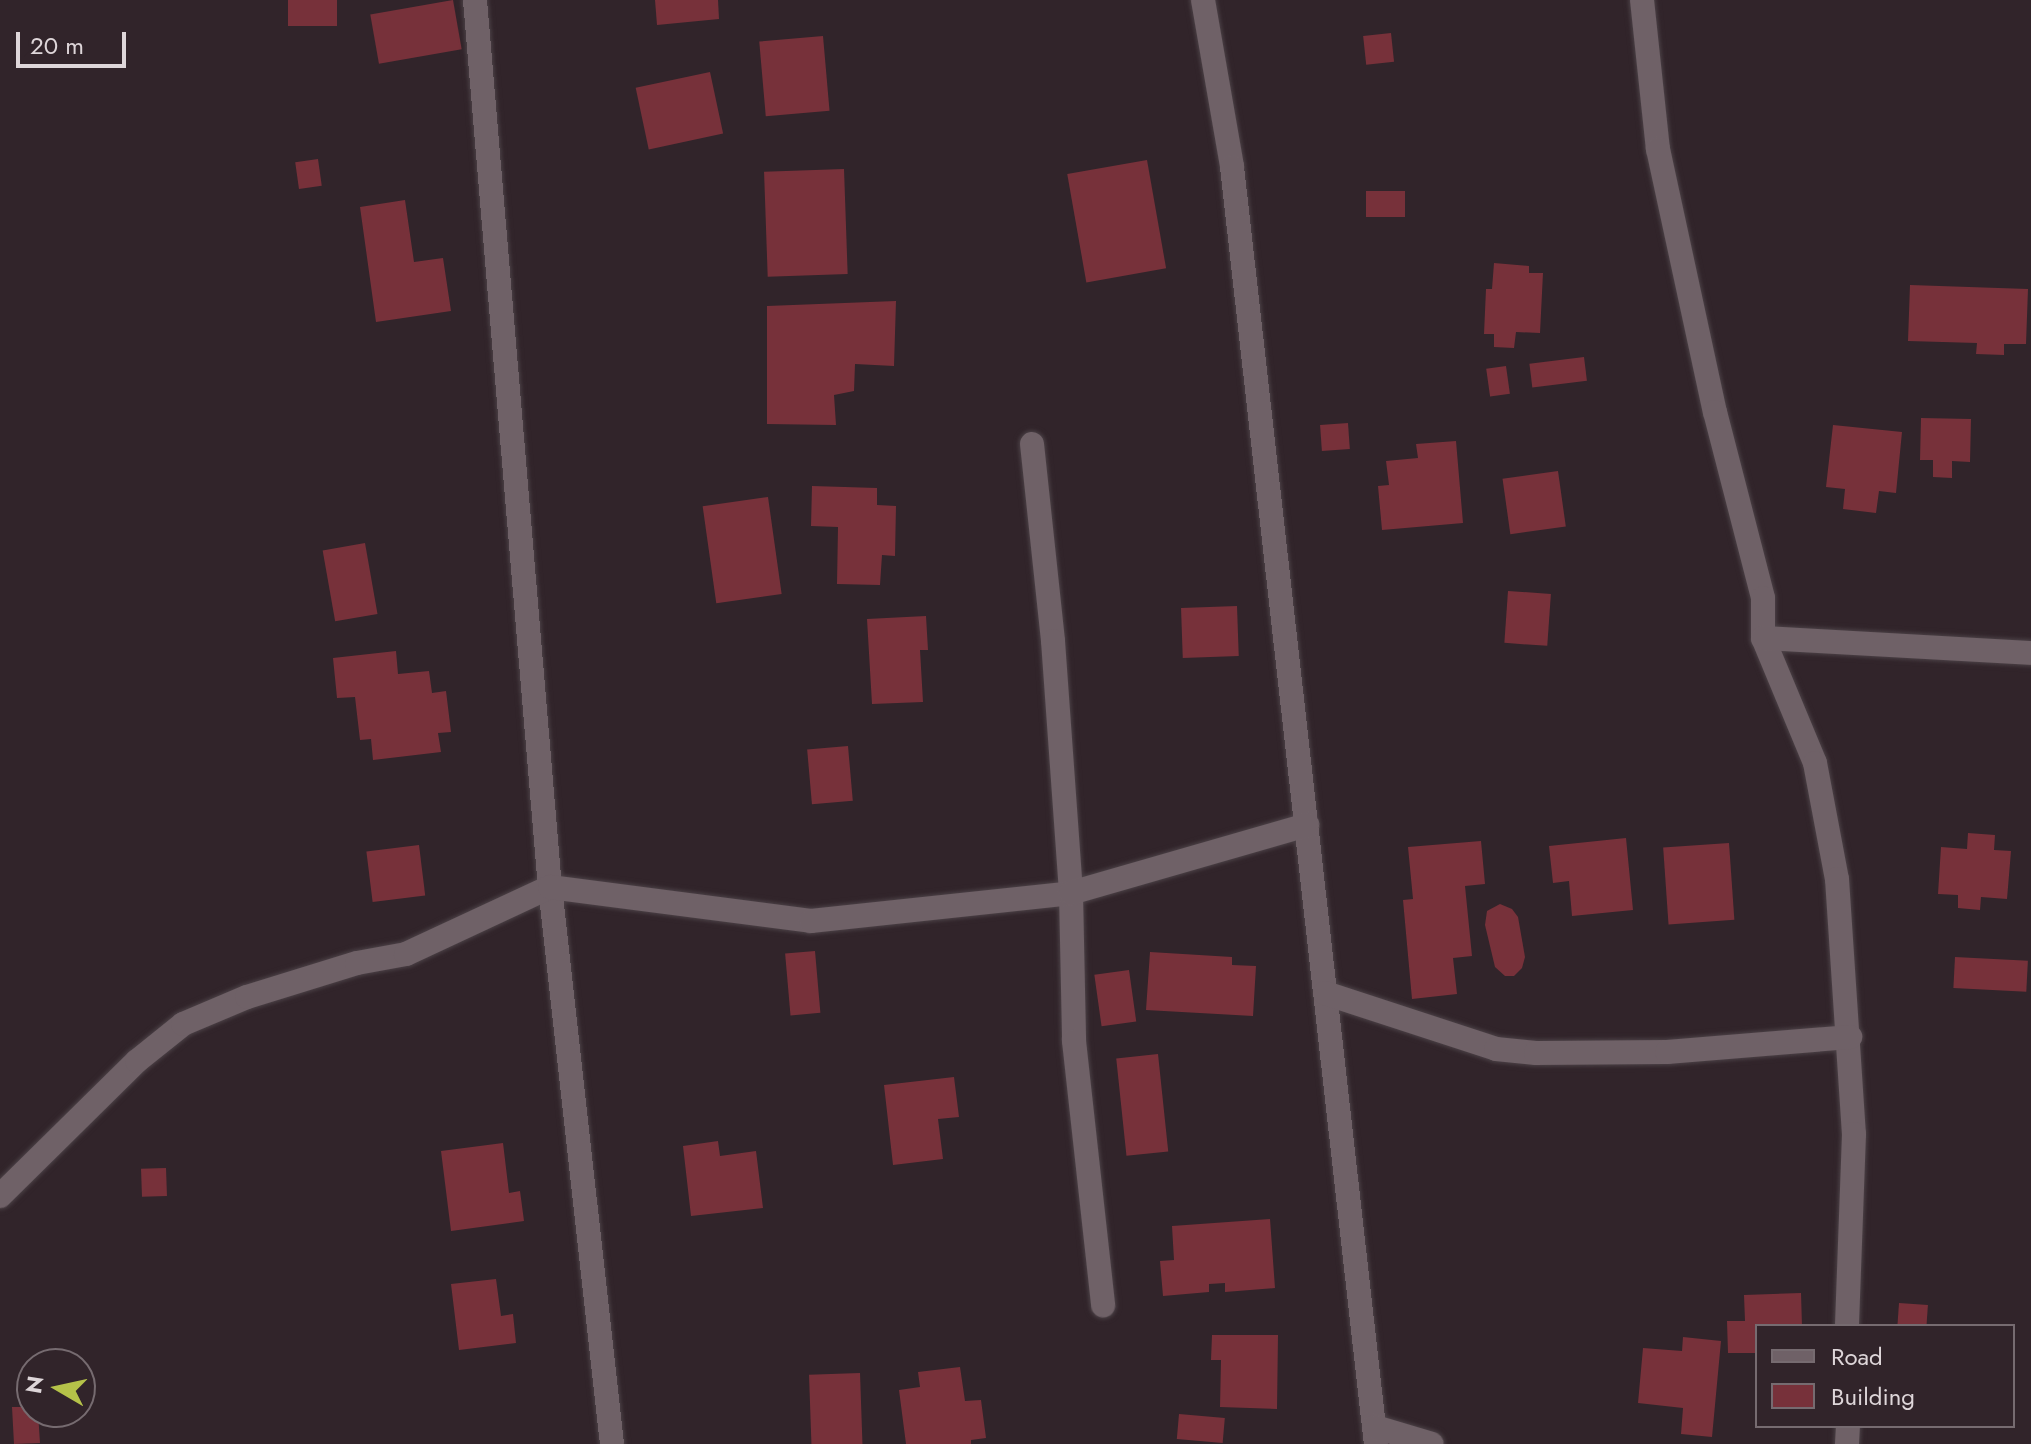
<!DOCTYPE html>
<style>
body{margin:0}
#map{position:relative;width:2031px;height:1444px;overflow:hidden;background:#31242a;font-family:Jost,sans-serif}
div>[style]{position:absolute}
.building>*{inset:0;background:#77313a;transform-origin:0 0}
.roads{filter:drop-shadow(0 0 2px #4b4146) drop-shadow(0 0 2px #4b4146)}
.minor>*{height:24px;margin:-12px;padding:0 12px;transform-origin:12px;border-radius:12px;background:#6f6167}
span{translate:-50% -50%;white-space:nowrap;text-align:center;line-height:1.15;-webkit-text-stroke:8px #31242a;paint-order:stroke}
.legend{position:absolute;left:1755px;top:1324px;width:260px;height:104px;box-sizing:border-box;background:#31242a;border:2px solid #766b70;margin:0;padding:10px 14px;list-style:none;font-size:24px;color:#ded6d9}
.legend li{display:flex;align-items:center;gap:16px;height:40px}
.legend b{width:40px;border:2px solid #766b70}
.north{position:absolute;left:16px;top:1348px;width:80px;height:80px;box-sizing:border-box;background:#31242a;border:2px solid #766b70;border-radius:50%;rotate:279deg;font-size:22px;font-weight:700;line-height:32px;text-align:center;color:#ded6d9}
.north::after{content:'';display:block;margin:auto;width:28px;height:36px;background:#b5c249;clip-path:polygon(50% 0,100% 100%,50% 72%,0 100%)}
.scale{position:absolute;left:16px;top:32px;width:110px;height:36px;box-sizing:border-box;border:4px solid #ded6d9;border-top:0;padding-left:10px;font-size:24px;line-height:28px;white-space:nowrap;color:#ded6d9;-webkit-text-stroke:6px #31242a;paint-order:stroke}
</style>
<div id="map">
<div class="building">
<div style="left:288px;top:0;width:49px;height:26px"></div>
<div style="left:453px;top:0;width:50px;height:84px;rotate:80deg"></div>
<div style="clip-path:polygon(655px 0,718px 0,719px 19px,657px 25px)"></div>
<div style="left:1391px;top:33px;width:29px;height:28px;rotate:84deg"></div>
<div style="left:823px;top:36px;width:75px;height:64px;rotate:85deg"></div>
<div style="left:710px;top:72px;width:63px;height:76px;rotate:78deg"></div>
<div style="left:318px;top:159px;width:27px;height:23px;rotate:82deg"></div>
<div style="left:1147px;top:160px;width:110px;height:81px;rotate:80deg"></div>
<div style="left:844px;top:169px;width:105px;height:80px;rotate:88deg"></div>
<div style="left:1405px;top:191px;width:26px;height:39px;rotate:90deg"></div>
<div style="clip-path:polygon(405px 200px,414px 262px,443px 258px,451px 311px,376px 322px,360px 207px)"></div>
<div style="clip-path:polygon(1494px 263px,1529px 266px,1529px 273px,1543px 273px,1540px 333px,1516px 332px,1514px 348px,1494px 347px,1494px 334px,1484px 334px,1486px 289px,1492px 289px)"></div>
<div style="clip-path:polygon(1910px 285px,2028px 289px,2026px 344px,2004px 344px,2004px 355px,1976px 354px,1977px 343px,1908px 341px)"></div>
<div style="clip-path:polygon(896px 301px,894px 366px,855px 364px,854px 391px,834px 395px,836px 425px,767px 424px,767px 306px)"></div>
<div style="left:1584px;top:357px;width:24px;height:55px;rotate:83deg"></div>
<div style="left:1506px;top:366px;width:28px;height:20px;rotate:82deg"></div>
<div style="clip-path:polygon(1921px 418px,1971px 419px,1970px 462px,1952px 461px,1952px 478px,1933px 477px,1933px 460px,1920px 460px)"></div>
<div style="left:1348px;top:423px;width:26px;height:28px;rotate:86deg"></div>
<div style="clip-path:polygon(1833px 425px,1902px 432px,1896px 493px,1879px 491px,1876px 513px,1843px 509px,1845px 489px,1826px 487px)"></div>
<div style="clip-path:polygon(1456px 441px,1463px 523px,1382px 530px,1378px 486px,1389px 485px,1386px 461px,1418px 458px,1416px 444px)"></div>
<div style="left:1558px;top:471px;width:56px;height:56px;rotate:82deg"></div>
<div style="clip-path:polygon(812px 486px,877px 488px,877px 505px,896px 506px,895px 556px,882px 555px,880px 585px,837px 584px,838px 527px,811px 526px)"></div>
<div style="left:768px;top:497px;width:98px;height:66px;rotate:82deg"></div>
<div style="left:365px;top:543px;width:72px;height:43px;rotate:80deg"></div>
<div style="left:1508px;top:591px;width:43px;height:52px;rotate:4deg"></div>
<div style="left:1237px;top:606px;width:50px;height:56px;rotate:88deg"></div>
<div style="clip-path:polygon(926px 616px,928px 650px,920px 650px,923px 702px,872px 704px,867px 619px)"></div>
<div style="clip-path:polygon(396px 651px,398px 674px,429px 671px,432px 693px,446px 691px,451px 732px,438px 733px,441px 752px,373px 760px,371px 739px,360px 740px,355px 697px,337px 698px,333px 658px)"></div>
<div style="left:848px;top:746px;width:55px;height:41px;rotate:85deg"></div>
<div style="clip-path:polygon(1968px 833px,1995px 835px,1994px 850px,2011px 851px,2007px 899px,1981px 897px,1980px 910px,1958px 908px,1958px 895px,1938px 894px,1941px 847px,1967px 849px)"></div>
<div style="clip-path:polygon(1626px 838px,1633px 910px,1572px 916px,1569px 881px,1553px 883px,1549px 846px)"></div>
<div style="clip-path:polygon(1481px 841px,1485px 884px,1465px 886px,1472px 956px,1453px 958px,1457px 994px,1412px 999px,1403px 900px,1413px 899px,1408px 847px)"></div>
<div style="left:1729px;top:843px;width:77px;height:66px;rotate:86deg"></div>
<div style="left:419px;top:845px;width:51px;height:53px;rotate:83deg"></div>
<div style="clip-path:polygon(1500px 904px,1512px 909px,1518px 917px,1525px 957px,1522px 968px,1514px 976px,1505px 976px,1495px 967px,1485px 925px,1487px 911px)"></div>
<div style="left:815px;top:951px;width:62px;height:30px;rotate:85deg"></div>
<div style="clip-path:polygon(1150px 952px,1232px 957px,1232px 965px,1256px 966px,1253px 1016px,1146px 1010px)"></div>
<div style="left:1955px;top:957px;width:73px;height:31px;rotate:3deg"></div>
<div style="left:1129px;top:970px;width:52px;height:35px;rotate:82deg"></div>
<div style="left:1158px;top:1054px;width:98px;height:42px;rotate:84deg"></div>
<div style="clip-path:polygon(954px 1077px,959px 1117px,938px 1119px,943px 1159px,893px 1165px,884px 1085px)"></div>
<div style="clip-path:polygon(718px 1141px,720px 1156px,756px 1151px,763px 1208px,691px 1216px,683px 1146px)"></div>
<div style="clip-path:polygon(503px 1143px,509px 1193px,520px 1191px,524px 1221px,451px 1231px,441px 1151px)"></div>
<div style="left:166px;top:1168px;width:28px;height:25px;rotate:88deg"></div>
<div style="clip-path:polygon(1270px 1219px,1275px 1288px,1225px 1292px,1225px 1283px,1209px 1284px,1209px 1292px,1163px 1296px,1160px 1261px,1174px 1260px,1172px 1226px)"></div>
<div style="clip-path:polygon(496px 1279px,501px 1316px,513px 1314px,516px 1343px,459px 1350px,451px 1284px)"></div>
<div style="clip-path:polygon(1801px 1293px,1802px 1326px,1757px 1326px,1757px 1353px,1728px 1353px,1727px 1321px,1745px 1321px,1744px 1295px)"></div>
<div style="left:1899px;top:1303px;width:29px;height:23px;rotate:4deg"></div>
<div style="clip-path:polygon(1212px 1335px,1278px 1335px,1277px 1409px,1220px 1407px,1221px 1360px,1211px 1360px)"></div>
<div style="clip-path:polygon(1683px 1337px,1721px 1341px,1712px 1437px,1681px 1434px,1683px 1408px,1638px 1403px,1643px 1348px,1682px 1351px)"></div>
<div style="clip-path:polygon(960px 1367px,965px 1401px,981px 1400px,986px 1438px,971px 1440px,971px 1444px,906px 1444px,899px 1390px,920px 1387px,918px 1372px)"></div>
<div style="left:860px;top:1373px;width:71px;height:51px;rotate:88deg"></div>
<div style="clip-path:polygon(12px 1407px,32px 1407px,32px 1412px,38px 1412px,40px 1443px,14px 1444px)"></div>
<div style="left:1179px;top:1414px;width:46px;height:25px;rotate:5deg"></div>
</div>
<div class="roads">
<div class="minor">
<div style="left:475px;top:0;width:890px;rotate:85.17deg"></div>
<div style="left:550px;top:887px;width:560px;rotate:83.65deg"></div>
<div style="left:1203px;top:0;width:169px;rotate:80.1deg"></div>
<div style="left:1232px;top:167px;width:1285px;rotate:83.57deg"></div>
<div style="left:1642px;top:0;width:150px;rotate:83.9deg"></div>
<div style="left:1658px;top:149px;width:269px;rotate:77.8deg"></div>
<div style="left:1715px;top:412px;width:192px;rotate:75.5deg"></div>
<div style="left:1763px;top:598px;width:40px;rotate:90deg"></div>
<div style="left:1763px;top:638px;width:135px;rotate:67.4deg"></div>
<div style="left:1815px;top:763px;width:118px;rotate:79.3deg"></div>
<div style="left:1837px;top:879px;width:256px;rotate:86.2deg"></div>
<div style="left:1854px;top:1134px;width:192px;rotate:92.1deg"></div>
<div style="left:1032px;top:444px;width:198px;rotate:83.9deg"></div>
<div style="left:1053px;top:641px;width:253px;rotate:85.9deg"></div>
<div style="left:1071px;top:893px;width:148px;rotate:88.8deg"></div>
<div style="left:1074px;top:1041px;width:266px;rotate:83.7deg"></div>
<div style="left:1763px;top:638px;width:268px;rotate:3.2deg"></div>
<div style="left:1325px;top:993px;width:180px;rotate:18.1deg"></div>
<div style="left:1496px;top:1049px;width:40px;rotate:5.7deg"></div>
<div style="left:1536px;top:1053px;width:131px;rotate:-0.4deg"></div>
<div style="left:1667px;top:1052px;width:184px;rotate:-4.7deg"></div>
<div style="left:0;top:1196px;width:192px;rotate:-44.6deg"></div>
<div style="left:137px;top:1061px;width:59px;rotate:-38.8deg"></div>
<div style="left:183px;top:1024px;width:69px;rotate:-22.9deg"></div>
<div style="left:247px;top:997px;width:115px;rotate:-17.2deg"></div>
<div style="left:357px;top:963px;width:50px;rotate:-10.4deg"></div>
<div style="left:406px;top:954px;width:159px;rotate:-25deg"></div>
<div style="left:550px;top:887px;width:263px;rotate:7.4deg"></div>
<div style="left:811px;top:921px;width:262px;rotate:-6.1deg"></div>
<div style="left:1071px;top:893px;width:246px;rotate:-16.1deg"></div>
<div style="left:1375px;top:1427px;width:59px;rotate:16.6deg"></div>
<div style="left:1847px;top:1444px;width:18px;rotate:-87deg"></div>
</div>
</div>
<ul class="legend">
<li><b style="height:10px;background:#6f6167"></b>Road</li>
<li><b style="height:22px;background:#77313a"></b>Building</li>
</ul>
<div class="north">N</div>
<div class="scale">20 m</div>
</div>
